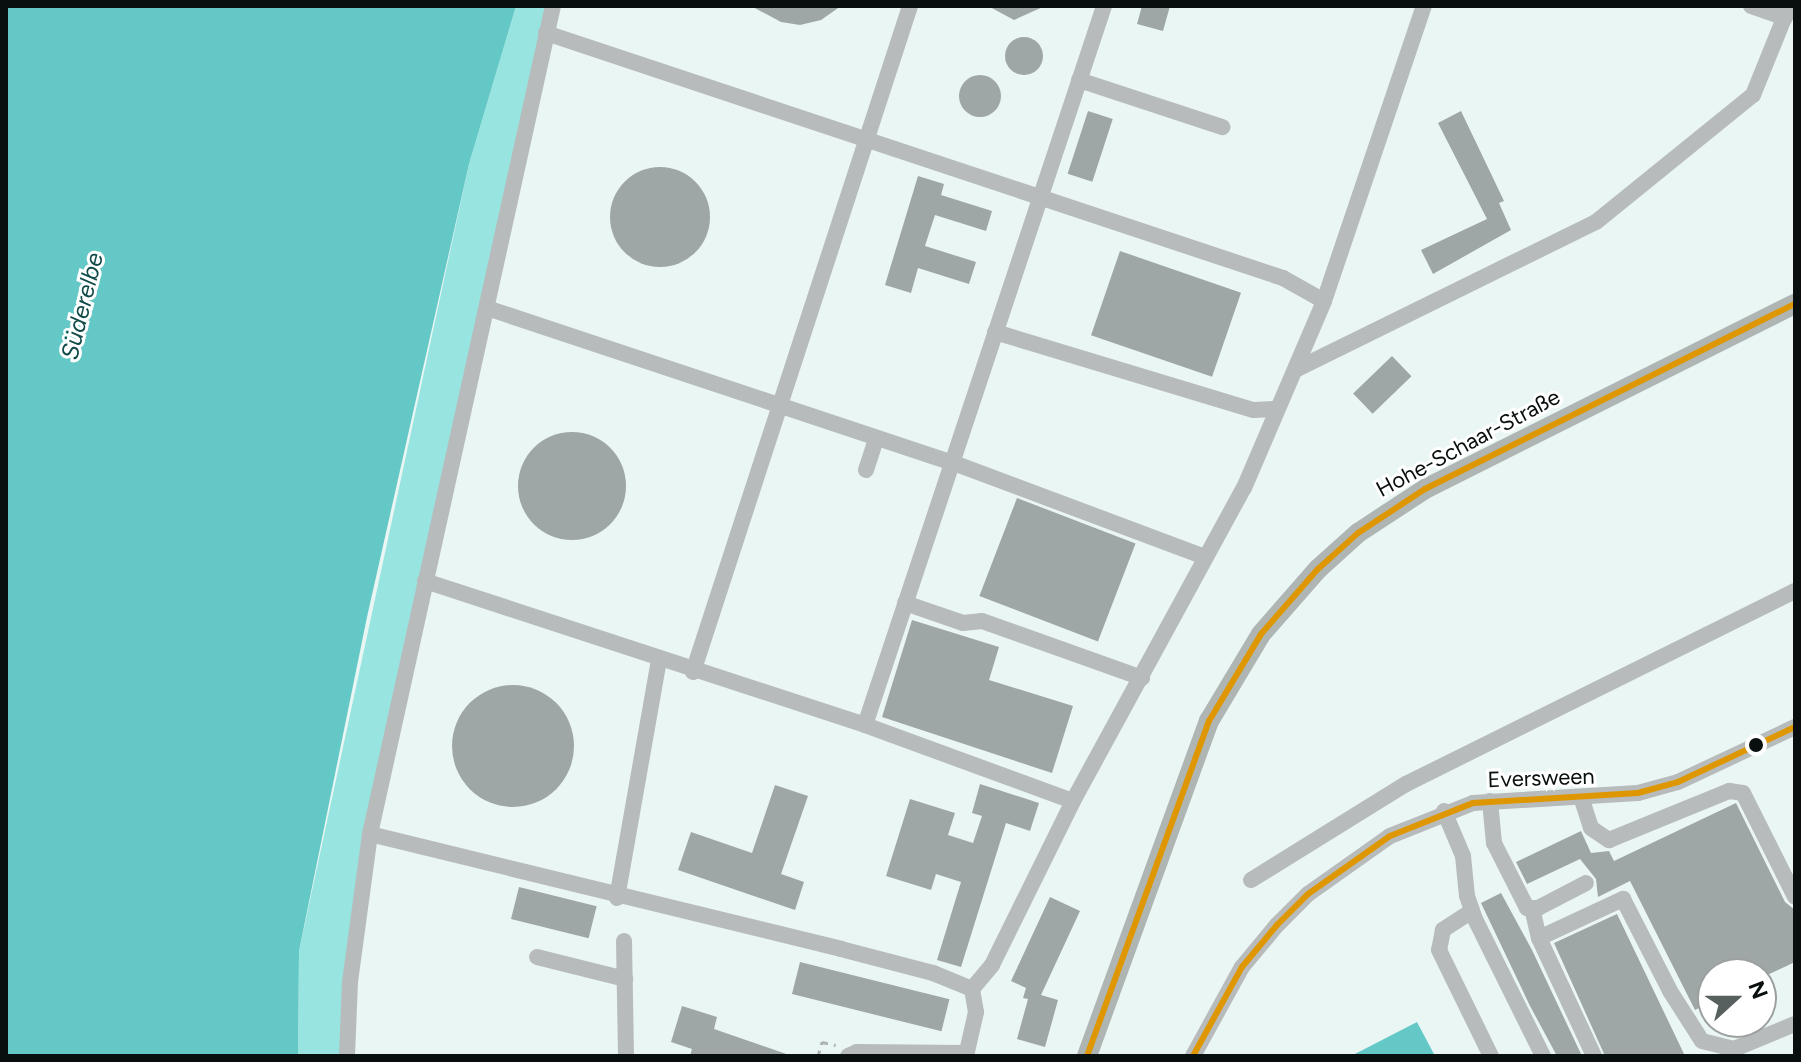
<!DOCTYPE html>
<meta charset="utf-8">
<style>
body{margin:0}
#map{position:relative;width:1801px;height:1062px;overflow:hidden;background:#eaf6f4;font-family:Figtree,sans-serif}
div>[style]{position:absolute}
.forest>*{inset:0;background:#98e4e1}
.water>*{inset:0;background:#64c9c6}
.building>*{inset:0;background:#9fa7a6;transform-origin:0 0}
.round{border-radius:50%}
.path>*{height:3px;margin-top:-1.5px;transform-origin:0;background:repeating-linear-gradient(90deg,#aeb2b2 0 6px,transparent 0 12px)}
.minor>*{height:16px;margin:-8px;padding:0 8px;transform-origin:8px;border-radius:8px;background:#b8bbbb}
.major>*{height:20px;margin:-10px;padding:0 10px;transform-origin:10px;border-radius:10px;background:#aeb5b3}
.bus-1>*{height:6px;margin:-3px;padding:0 3px;transform-origin:3px;border-radius:3px;background:#df9701}
.dots>*{width:22px;height:22px;translate:-50% -50%;box-sizing:border-box;border:4px solid #fff;border-radius:50%}
span{translate:-50% -50%;white-space:nowrap;text-align:center;line-height:1.15;-webkit-text-stroke:6px #fff;paint-order:stroke}
.street-label{font-size:22px;color:#080f0e}
.water-label{font-size:24px;color:#114b49;font-style:italic}
.frame{position:absolute;inset:0;border:8px solid #080f0e;pointer-events:none}
.north{position:absolute;left:1697px;top:958px;width:80px;height:80px;box-sizing:border-box;background:#fff;border:2px solid #9c9f9f;border-radius:50%;rotate:69deg;font-size:22px;font-weight:700;line-height:32px;text-align:center;color:#080f0e}
.north::after{content:'';display:block;margin:auto;width:28px;height:36px;background:#57605e;clip-path:polygon(50% 0,100% 100%,50% 72%,0 100%)}
</style>
<div id="map">
<div class="forest">
<div style="clip-path:polygon(516px 6px,546px 6px,358px 887px,344px 1056px,298px 1056px,299px 951px,469px 164px)"></div>
</div>
<div class="water">
<div style="clip-path:polygon(6px 6px,516px 6px,469px 164px,367px 617px,299px 951px,298px 1056px,6px 1056px)"></div>
<div style="clip-path:polygon(1417px 1022px,1435px 1056px,1351px 1056px)"></div>
</div>
<div class="building">
<div style="clip-path:polygon(751px 6px,841px 6px,821px 20px,800px 25px,781px 22px)"></div>
<div style="clip-path:polygon(988px 6px,1045px 6px,1014px 20px)"></div>
<div style="clip-path:polygon(1142px 6px,1170px 6px,1163px 31px,1137px 24px)"></div>
<div class="round" style="left:1005px;top:37px;width:38px;height:38px"></div>
<div class="round" style="left:959px;top:75px;width:42px;height:42px"></div>
<div style="left:1088px;top:111px;width:26px;height:66px;rotate:18deg"></div>
<div style="clip-path:polygon(1461px 111px,1504px 201px,1499px 203px,1511px 230px,1433px 274px,1421px 250px,1487px 219px,1438px 123px)"></div>
<div class="round" style="left:610px;top:167px;width:100px;height:100px"></div>
<div style="clip-path:polygon(918px 176px,944px 184px,941px 195px,992px 211px,986px 231px,935px 215px,925px 246px,976px 262px,969px 284px,918px 268px,911px 293px,885px 285px)"></div>
<div style="left:1120px;top:251px;width:128px;height:89px;rotate:19deg"></div>
<div style="left:1392px;top:356px;width:28px;height:54px;rotate:46deg"></div>
<div class="round" style="left:518px;top:432px;width:108px;height:108px"></div>
<div style="left:1017px;top:498px;width:127px;height:105px;rotate:21deg"></div>
<div style="clip-path:polygon(912px 620px,999px 647px,989px 680px,1073px 706px,1052px 773px,882px 717px)"></div>
<div class="round" style="left:452px;top:685px;width:122px;height:122px"></div>
<div style="clip-path:polygon(980px 784px,1039px 803px,1030px 831px,1006px 823px,961px 967px,937px 960px,961px 882px,936px 874px,931px 890px,886px 876px,910px 799px,955px 813px,948px 835px,973px 843px,982px 816px,972px 813px)"></div>
<div style="clip-path:polygon(775px 785px,808px 796px,781px 874px,804px 882px,795px 910px,678px 870px,691px 832px,752px 853px)"></div>
<div style="clip-path:polygon(1736px 803px,1785px 902px,1795px 910px,1795px 962px,1761px 978px,1761px 974px,1713px 974px,1713px 1001px,1695px 1010px,1630px 881px,1598px 897px,1596px 879px,1580px 859px,1527px 884px,1516px 862px,1581px 831px,1591px 853px,1609px 851px,1614px 861px)"></div>
<div style="left:519px;top:887px;width:80px;height:33px;rotate:14deg"></div>
<div style="clip-path:polygon(1501px 893px,1532px 950px,1582px 1056px,1557px 1056px,1530px 1006px,1481px 903px)"></div>
<div style="clip-path:polygon(1050px 897px,1080px 911px,1041px 995px,1058px 1000px,1045px 1047px,1017px 1039px,1028px 999px,1023px 998px,1026px 988px,1011px 981px)"></div>
<div style="clip-path:polygon(1617px 914px,1685px 1056px,1605px 1056px,1554px 943px)"></div>
<div style="left:800px;top:962px;width:154px;height:33px;rotate:14deg"></div>
<div style="clip-path:polygon(682px 1006px,717px 1017px,714px 1029px,792px 1056px,690px 1056px,692px 1049px,671px 1042px)"></div>
</div>
<div class="path">
<div style="left:818px;top:1056px;width:15px;rotate:-74deg"></div>
<div style="left:822px;top:1042px;width:14px;rotate:12deg"></div>
</div>
<div class="minor">
<div style="left:1751px;top:6px;width:36px;rotate:19deg"></div>
<div style="left:546px;top:33px;width:777px;rotate:18.39deg"></div>
<div style="left:1283px;top:278px;width:47px;rotate:29.3deg"></div>
<div style="left:1079px;top:80px;width:151px;rotate:18.2deg"></div>
<div style="left:487px;top:308px;width:489px;rotate:18.4deg"></div>
<div style="left:951px;top:462px;width:271px;rotate:20.5deg"></div>
<div style="left:995px;top:332px;width:270px;rotate:16.8deg"></div>
<div style="left:1254px;top:410px;width:22px;rotate:-3deg"></div>
<div style="left:1295px;top:370px;width:335px;rotate:-26.2deg"></div>
<div style="left:1596px;top:222px;width:202px;rotate:-39deg"></div>
<div style="left:1753px;top:95px;width:96px;rotate:-68deg"></div>
<div style="left:866px;top:470px;width:33px;rotate:-72deg"></div>
<div style="left:425px;top:581px;width:463px;rotate:18.1deg"></div>
<div style="left:865px;top:725px;width:221px;rotate:20.1deg"></div>
<div style="left:905px;top:603px;width:61px;rotate:19deg"></div>
<div style="left:963px;top:623px;width:19px;rotate:-6deg"></div>
<div style="left:982px;top:621px;width:170px;rotate:19.6deg"></div>
<div style="left:693px;top:672px;width:700px;rotate:-71.95deg"></div>
<div style="left:865px;top:725px;width:758px;rotate:-71.61deg"></div>
<div style="left:1582px;top:800px;width:29px;rotate:72deg"></div>
<div style="left:1591px;top:828px;width:22px;rotate:34deg"></div>
<div style="left:1609px;top:840px;width:130px;rotate:-22.2deg"></div>
<div style="left:1729px;top:791px;width:14px;rotate:8deg"></div>
<div style="left:1743px;top:793px;width:116px;rotate:63.4deg"></div>
<div style="left:1490px;top:801px;width:42px;rotate:84.6deg"></div>
<div style="left:1494px;top:843px;width:73px;rotate:63.1deg"></div>
<div style="left:1527px;top:908px;width:11px"></div>
<div style="left:1538px;top:908px;width:54px;rotate:-27.5deg"></div>
<div style="left:1444px;top:811px;width:49px;rotate:67.1deg"></div>
<div style="left:1463px;top:856px;width:40px;rotate:84.3deg"></div>
<div style="left:1467px;top:896px;width:24px;rotate:71deg"></div>
<div style="left:1475px;top:919px;width:153px;rotate:63.6deg"></div>
<div style="left:370px;top:834px;width:485px;rotate:13.7deg"></div>
<div style="left:841px;top:949px;width:95px;rotate:14.6deg"></div>
<div style="left:933px;top:973px;width:42px;rotate:22.3deg"></div>
<div style="left:1251px;top:880px;width:182px;rotate:-31.8deg"></div>
<div style="left:1406px;top:784px;width:434px;rotate:-26.4deg"></div>
<div style="left:617px;top:898px;width:241px;rotate:-80deg"></div>
<div style="left:1532px;top:908px;width:31px;rotate:77deg"></div>
<div style="left:1539px;top:938px;width:130px;rotate:65deg"></div>
<div style="left:1472px;top:911px;width:35px;rotate:147deg"></div>
<div style="left:1443px;top:930px;width:20px;rotate:101deg"></div>
<div style="left:1439px;top:950px;width:118px;rotate:63.9deg"></div>
<div style="left:1539px;top:938px;width:93px;rotate:-24.9deg"></div>
<div style="left:1623px;top:899px;width:103px;rotate:62.9deg"></div>
<div style="left:1670px;top:991px;width:59px;rotate:57.4deg"></div>
<div style="left:1702px;top:1041px;width:33px;rotate:14deg"></div>
<div style="left:1734px;top:1049px;width:66px;rotate:-22.3deg"></div>
<div style="left:624px;top:941px;width:115px;rotate:89deg"></div>
<div style="left:537px;top:957px;width:91px;rotate:14deg"></div>
<div style="left:347px;top:1056px;width:74px;rotate:-87.7deg"></div>
<div style="left:350px;top:982px;width:149px;rotate:-82.3deg"></div>
<div style="left:370px;top:834px;width:848px;rotate:-77.54deg"></div>
<div style="left:848px;top:1056px;width:10px;rotate:-24deg"></div>
<div style="left:857px;top:1052px;width:109px;rotate:0.5deg"></div>
<div style="left:966px;top:1056px;width:45px;rotate:-77.2deg"></div>
<div style="left:976px;top:1012px;width:23px;rotate:-100deg"></div>
<div style="left:972px;top:989px;width:31px;rotate:-50deg"></div>
<div style="left:992px;top:965px;width:183px;rotate:-63.7deg"></div>
<div style="left:1073px;top:801px;width:357px;rotate:-61.4deg"></div>
<div style="left:1244px;top:488px;width:203px;rotate:-66.8deg"></div>
<div style="left:1324px;top:301px;width:311px;rotate:-71.3deg"></div>
<div style="left:1193px;top:1056px;width:102px;rotate:-61.2deg"></div>
<div style="left:1242px;top:967px;width:55px;rotate:-50.2deg"></div>
<div style="left:1277px;top:925px;width:44px;rotate:-45deg"></div>
<div style="left:1308px;top:894px;width:100px;rotate:-35.3deg"></div>
<div style="left:1390px;top:836px;width:89px;rotate:-21.7deg"></div>
<div style="left:1473px;top:803px;width:165px;rotate:-3.5deg"></div>
<div style="left:1638px;top:793px;width:41px;rotate:-15.4deg"></div>
<div style="left:1678px;top:782px;width:129px;rotate:-25.2deg"></div>
</div>
<div class="major">
<div style="left:1087px;top:1056px;width:357px;rotate:-70deg"></div>
<div style="left:1209px;top:721px;width:101px;rotate:-59.1deg"></div>
<div style="left:1261px;top:634px;width:86px;rotate:-48.8deg"></div>
<div style="left:1318px;top:569px;width:54px;rotate:-42deg"></div>
<div style="left:1358px;top:533px;width:80px;rotate:-33.3deg"></div>
<div style="left:1425px;top:489px;width:414px;rotate:-26.6deg"></div>
</div>
<div class="bus-1">
<div style="left:1087px;top:1056px;width:357px;rotate:-70deg"></div>
<div style="left:1209px;top:721px;width:101px;rotate:-59.1deg"></div>
<div style="left:1261px;top:634px;width:86px;rotate:-48.8deg"></div>
<div style="left:1318px;top:569px;width:54px;rotate:-42deg"></div>
<div style="left:1358px;top:533px;width:80px;rotate:-33.3deg"></div>
<div style="left:1425px;top:489px;width:414px;rotate:-26.6deg"></div>
<div style="left:1193px;top:1056px;width:102px;rotate:-61.2deg"></div>
<div style="left:1242px;top:967px;width:55px;rotate:-50.2deg"></div>
<div style="left:1277px;top:925px;width:44px;rotate:-45deg"></div>
<div style="left:1308px;top:894px;width:100px;rotate:-35.3deg"></div>
<div style="left:1390px;top:836px;width:89px;rotate:-21.7deg"></div>
<div style="left:1473px;top:803px;width:165px;rotate:-3.5deg"></div>
<div style="left:1638px;top:793px;width:41px;rotate:-15.4deg"></div>
<div style="left:1678px;top:782px;width:129px;rotate:-25.2deg"></div>
</div>
<div class="dots">
<div style="left:1756px;top:745px;background:#080f0e"></div>
</div>
<div class="street-label">
<span style="left:1468px;top:443px;rotate:-28deg">Hohe-Schaar-Straße</span>
<span style="left:1541px;top:778px;rotate:-2deg">Eversween</span>
</div>
<div class="water-label">
<span style="left:82px;top:306px;rotate:-76deg">Süderelbe</span>
</div>
<div class="frame"></div>
<div class="north">N</div>
</div>
